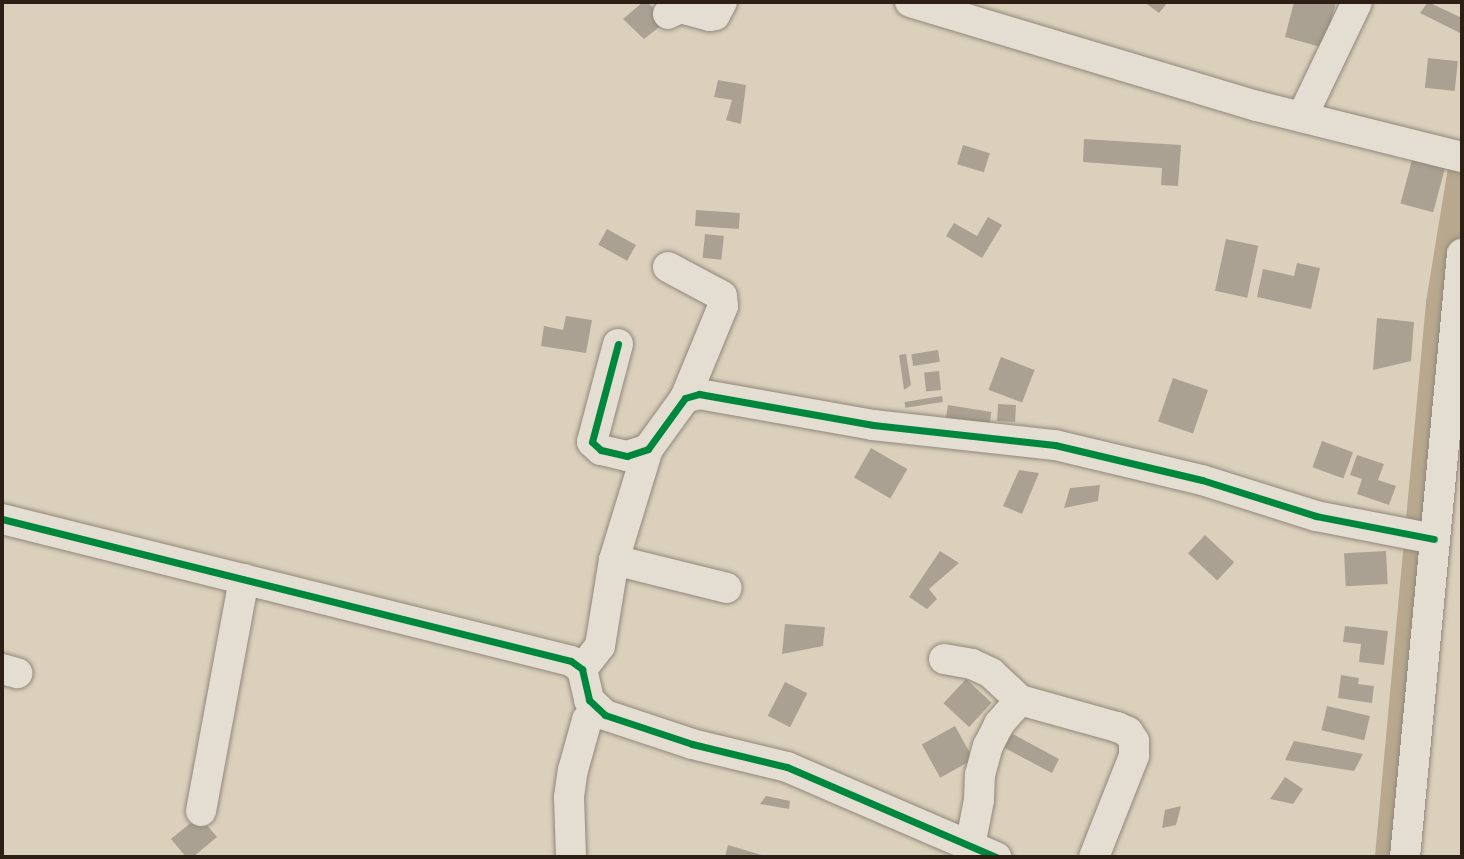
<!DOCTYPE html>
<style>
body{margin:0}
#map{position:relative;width:1464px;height:859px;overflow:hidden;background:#dbd0bb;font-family:"IM FELL Double Pica",serif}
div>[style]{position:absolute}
.canal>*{height:26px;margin:-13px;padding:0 13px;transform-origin:13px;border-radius:13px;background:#b7a88e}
.building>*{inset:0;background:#aaa193;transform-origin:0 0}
.roads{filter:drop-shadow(0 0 2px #90877b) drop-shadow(0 0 2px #90877b)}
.minor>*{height:30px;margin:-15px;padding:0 15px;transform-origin:15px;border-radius:15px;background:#e3ddd2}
.cycleway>*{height:7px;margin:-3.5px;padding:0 3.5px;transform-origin:3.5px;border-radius:3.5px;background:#00873e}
span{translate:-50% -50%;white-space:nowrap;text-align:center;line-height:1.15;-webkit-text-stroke:7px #f0e4ca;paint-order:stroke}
.frame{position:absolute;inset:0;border:4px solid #2d1f16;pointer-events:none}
</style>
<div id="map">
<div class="canal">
<div style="left:1388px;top:857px;width:556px;rotate:-84.74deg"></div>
<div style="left:1439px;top:303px;width:142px;rotate:-80.7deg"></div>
</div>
<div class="building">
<div style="clip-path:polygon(643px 2px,647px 2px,667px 21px,644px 39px,623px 19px)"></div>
<div style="clip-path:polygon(1144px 2px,1168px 2px,1159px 13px)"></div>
<div style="clip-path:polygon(1294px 2px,1336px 2px,1324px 48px,1285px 37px)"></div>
<div style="clip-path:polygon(1428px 2px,1462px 18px,1462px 34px,1420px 13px)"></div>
<div style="left:1428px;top:58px;width:30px;height:30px;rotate:6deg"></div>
<div style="clip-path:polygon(718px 80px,746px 85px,741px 124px,726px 120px,732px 100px,714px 97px)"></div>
<div style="clip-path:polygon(1084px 139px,1181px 145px,1178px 186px,1161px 185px,1162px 168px,1083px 162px)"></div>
<div style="left:963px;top:145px;width:28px;height:20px;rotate:17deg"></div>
<div style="left:1412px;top:160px;width:34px;height:45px;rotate:15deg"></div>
<div style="left:696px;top:210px;width:44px;height:16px;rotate:4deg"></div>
<div style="clip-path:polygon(988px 217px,1002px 225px,982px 258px,946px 236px,954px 223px,977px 236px)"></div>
<div style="left:607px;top:229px;width:33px;height:18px;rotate:29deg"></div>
<div style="left:705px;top:234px;width:19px;height:24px;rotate:6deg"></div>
<div style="left:1226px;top:239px;width:33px;height:53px;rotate:12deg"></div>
<div style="clip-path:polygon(1297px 263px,1320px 268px,1311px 309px,1257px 297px,1263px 269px,1294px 276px)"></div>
<div style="clip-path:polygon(566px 316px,592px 320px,586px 353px,541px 346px,544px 326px,563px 330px)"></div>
<div style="clip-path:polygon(1377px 318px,1414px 322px,1411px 361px,1373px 370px)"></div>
<div style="left:938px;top:350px;width:12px;height:27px;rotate:81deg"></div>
<div style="clip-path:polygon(906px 354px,911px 385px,904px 390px,899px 355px)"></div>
<div style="left:1001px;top:357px;width:36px;height:35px;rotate:21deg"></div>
<div style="left:939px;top:371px;width:19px;height:15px;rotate:84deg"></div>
<div style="left:1173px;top:378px;width:37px;height:46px;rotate:19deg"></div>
<div style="left:942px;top:396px;width:6px;height:38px;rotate:81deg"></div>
<div style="left:998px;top:404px;width:18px;height:17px;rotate:3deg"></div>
<div style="left:948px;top:405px;width:44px;height:15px;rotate:9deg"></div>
<div style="left:1322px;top:441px;width:33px;height:28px;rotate:20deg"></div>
<div style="left:871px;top:448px;width:42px;height:34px;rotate:30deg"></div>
<div style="clip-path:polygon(1357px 455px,1384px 464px,1378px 480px,1396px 486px,1389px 505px,1357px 494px,1362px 479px,1350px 475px)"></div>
<div style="clip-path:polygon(1019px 470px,1039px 473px,1022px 514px,1003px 506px)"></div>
<div style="clip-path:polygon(1100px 485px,1098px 501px,1064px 508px,1070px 488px)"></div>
<div style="left:1205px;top:535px;width:40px;height:25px;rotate:43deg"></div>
<div style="clip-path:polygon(940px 551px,959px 563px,929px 589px,937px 599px,927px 609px,909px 597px)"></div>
<div style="left:1386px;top:551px;width:33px;height:42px;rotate:87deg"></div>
<div style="clip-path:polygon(785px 624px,825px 627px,823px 646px,782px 654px)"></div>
<div style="clip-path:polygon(1345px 626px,1388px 631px,1384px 665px,1359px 662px,1361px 644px,1343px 642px)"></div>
<div style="clip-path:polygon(1341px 675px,1359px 678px,1358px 684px,1374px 686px,1372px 703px,1338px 698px)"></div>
<div style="left:966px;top:679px;width:35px;height:33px;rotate:43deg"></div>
<div style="left:785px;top:682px;width:25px;height:38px;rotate:27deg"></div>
<div style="left:1327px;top:706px;width:44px;height:25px;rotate:13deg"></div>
<div style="left:955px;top:726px;width:38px;height:38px;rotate:61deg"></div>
<div style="clip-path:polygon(1013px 734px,1059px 759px,1052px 773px,999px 745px)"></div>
<div style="clip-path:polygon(1294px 741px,1363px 754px,1354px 771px,1285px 760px)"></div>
<div style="clip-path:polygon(1285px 777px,1303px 789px,1293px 804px,1270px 799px)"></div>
<div style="clip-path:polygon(766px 796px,790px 801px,789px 809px,760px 804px)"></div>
<div style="clip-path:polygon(1181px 806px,1176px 825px,1162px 828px,1165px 810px)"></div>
<div style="clip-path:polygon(199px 816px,217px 837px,193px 857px,186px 857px,171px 839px)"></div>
<div style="clip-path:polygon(728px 845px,768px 857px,725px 857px)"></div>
</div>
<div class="roads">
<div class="minor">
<div style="left:910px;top:2px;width:362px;rotate:16.7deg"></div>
<div style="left:1257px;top:106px;width:211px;rotate:14deg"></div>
<div style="left:668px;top:14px;width:13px;rotate:-27deg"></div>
<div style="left:680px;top:8px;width:31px;rotate:15deg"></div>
<div style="left:710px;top:16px;width:5px;rotate:-11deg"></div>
<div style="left:715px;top:15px;width:15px;rotate:-62deg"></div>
<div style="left:1302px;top:117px;width:127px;rotate:-64.4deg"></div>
<div style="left:668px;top:267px;width:61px;rotate:28.2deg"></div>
<div style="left:722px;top:296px;width:10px;rotate:84deg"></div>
<div style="left:723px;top:306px;width:100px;rotate:112.4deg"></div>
<div style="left:618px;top:344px;width:101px;rotate:104.9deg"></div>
<div style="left:592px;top:442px;width:12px;rotate:42deg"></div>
<div style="left:601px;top:450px;width:27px;rotate:13deg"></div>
<div style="left:627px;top:456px;width:22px;rotate:-18deg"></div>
<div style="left:648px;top:449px;width:63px;rotate:-54deg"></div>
<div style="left:685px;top:398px;width:15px;rotate:-16deg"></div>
<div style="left:699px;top:394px;width:177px;rotate:10.1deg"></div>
<div style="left:873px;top:425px;width:183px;rotate:6.3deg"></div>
<div style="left:1055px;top:445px;width:151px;rotate:13.4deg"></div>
<div style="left:1202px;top:480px;width:120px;rotate:17.5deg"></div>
<div style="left:1316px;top:516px;width:120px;rotate:11deg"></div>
<div style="left:2px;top:519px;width:586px;rotate:14.01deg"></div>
<div style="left:571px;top:661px;width:14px;rotate:36deg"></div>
<div style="left:582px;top:669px;width:32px;rotate:77deg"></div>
<div style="left:589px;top:700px;width:22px;rotate:43deg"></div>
<div style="left:605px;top:715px;width:92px;rotate:18.4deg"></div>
<div style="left:692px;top:744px;width:98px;rotate:13.6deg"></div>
<div style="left:787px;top:767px;width:228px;rotate:23.3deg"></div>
<div style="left:614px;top:560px;width:116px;rotate:13.9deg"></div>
<div style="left:944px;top:659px;width:28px;rotate:10deg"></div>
<div style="left:972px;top:664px;width:21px;rotate:25deg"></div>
<div style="left:991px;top:673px;width:40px;rotate:43deg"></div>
<div style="left:1020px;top:700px;width:101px;rotate:15.6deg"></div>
<div style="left:1117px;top:727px;width:12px;rotate:24deg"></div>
<div style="left:1128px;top:732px;width:11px;rotate:56deg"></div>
<div style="left:1134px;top:741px;width:15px;rotate:90deg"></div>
<div style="left:1134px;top:756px;width:109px;rotate:111.6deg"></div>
<div style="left:2px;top:669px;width:16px;rotate:15deg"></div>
<div style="left:582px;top:669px;width:29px;rotate:-52deg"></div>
<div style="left:600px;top:646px;width:87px;rotate:-80.8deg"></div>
<div style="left:614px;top:560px;width:116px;rotate:-73deg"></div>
<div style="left:201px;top:811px;width:236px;rotate:-79.5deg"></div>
<div style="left:970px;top:846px;width:47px;rotate:-78.9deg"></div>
<div style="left:979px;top:800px;width:25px;rotate:-88deg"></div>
<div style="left:980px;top:775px;width:30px;rotate:-75deg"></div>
<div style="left:988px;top:746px;width:25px;rotate:-63deg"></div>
<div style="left:999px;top:724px;width:32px;rotate:-49deg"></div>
<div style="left:571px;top:857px;width:60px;rotate:-91.9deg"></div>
<div style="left:569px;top:797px;width:27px;rotate:-82deg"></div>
<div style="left:573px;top:770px;width:52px;rotate:-74.4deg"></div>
<div style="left:587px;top:720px;width:14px;rotate:-54deg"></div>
<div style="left:1405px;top:857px;width:606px;rotate:-84.6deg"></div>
</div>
</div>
<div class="cycleway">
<div style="left:618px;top:344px;width:101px;rotate:104.9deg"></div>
<div style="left:592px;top:442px;width:12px;rotate:42deg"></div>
<div style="left:601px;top:450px;width:27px;rotate:13deg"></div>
<div style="left:627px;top:456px;width:22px;rotate:-18deg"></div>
<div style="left:648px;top:449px;width:63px;rotate:-54deg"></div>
<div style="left:685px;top:398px;width:15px;rotate:-16deg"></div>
<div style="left:699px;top:394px;width:177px;rotate:10.1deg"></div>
<div style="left:873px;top:425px;width:183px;rotate:6.3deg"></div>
<div style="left:1055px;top:445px;width:151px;rotate:13.4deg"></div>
<div style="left:1202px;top:480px;width:120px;rotate:17.5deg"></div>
<div style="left:1316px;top:516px;width:120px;rotate:11deg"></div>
<div style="left:2px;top:519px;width:586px;rotate:14.01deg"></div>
<div style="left:571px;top:661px;width:14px;rotate:36deg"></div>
<div style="left:582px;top:669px;width:32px;rotate:77deg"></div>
<div style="left:589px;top:700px;width:22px;rotate:43deg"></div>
<div style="left:605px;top:715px;width:92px;rotate:18.4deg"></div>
<div style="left:692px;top:744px;width:98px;rotate:13.6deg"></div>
<div style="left:787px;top:767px;width:228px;rotate:23.3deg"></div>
</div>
<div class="frame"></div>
</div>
